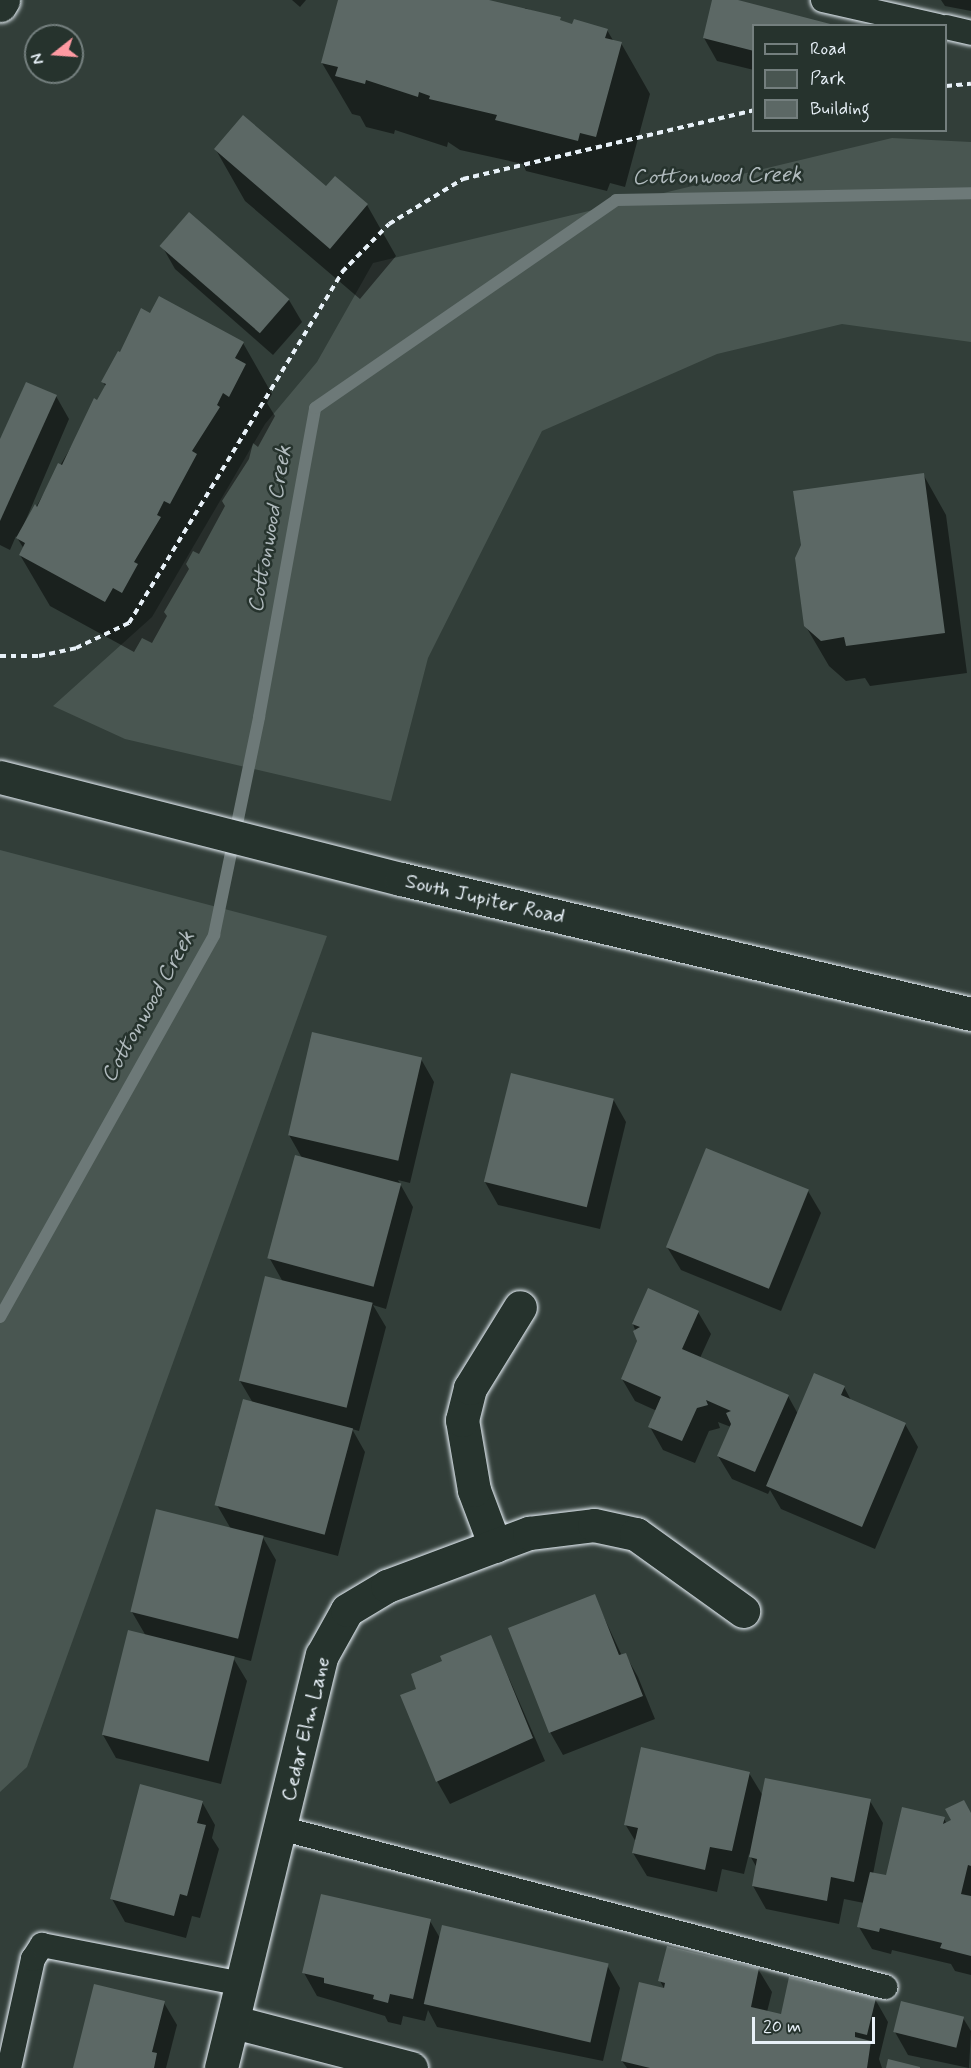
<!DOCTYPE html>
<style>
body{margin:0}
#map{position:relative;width:971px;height:2068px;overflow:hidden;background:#323e39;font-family:Mynerve,sans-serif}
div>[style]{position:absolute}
.green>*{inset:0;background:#495651}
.shadow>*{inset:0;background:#0007}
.stream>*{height:12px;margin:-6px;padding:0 6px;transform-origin:6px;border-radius:6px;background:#6d7978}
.building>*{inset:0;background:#5c6865;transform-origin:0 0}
.path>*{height:4px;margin-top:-2px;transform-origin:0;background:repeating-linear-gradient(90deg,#e8f1f8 0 6px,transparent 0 10.5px)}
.roads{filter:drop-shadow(0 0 2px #e8f1f8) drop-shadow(0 0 2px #e8f1f8)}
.lane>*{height:24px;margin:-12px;padding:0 12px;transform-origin:12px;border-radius:12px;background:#26332d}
.street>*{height:33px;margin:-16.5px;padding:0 16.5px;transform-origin:16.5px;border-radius:16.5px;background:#26332d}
.secondary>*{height:33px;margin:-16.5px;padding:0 16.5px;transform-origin:16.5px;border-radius:16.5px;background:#26332d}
span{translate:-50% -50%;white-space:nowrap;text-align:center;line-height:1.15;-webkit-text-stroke:5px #26332d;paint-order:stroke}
.street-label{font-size:21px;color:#e8f1f8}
.water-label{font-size:22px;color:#b1bbbe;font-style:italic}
.legend{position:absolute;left:752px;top:24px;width:195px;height:108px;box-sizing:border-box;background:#26332d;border:2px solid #747f7e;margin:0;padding:8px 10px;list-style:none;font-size:18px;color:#e8f1f8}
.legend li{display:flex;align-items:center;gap:12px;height:30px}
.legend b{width:30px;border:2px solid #747f7e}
.north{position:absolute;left:24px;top:24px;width:60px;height:60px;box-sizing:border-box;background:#26332d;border:2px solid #747f7e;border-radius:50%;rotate:253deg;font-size:16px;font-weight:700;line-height:24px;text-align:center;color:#e8f1f8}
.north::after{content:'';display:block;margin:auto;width:21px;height:27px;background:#ff9aa2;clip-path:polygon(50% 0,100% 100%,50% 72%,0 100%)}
.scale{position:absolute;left:752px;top:2017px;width:123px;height:27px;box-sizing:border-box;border:3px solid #e8f1f8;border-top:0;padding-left:8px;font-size:18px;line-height:21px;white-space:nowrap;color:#e8f1f8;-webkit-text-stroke:4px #26332d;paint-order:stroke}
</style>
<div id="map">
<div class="green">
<div style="clip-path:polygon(892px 138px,971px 142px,971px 342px,842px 324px,717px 354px,542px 431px,428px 658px,391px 801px,125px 739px,53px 706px,152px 617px,265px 424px,317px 362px,373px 263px)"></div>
<div style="clip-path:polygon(0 850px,327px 936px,27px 1767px,0 1792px)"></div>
</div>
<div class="shadow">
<div style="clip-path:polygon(292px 0,306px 0,300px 7px)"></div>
<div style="clip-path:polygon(340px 0,479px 0,524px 11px,525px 8px,573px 26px,607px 30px,614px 42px,621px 43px,650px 94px,625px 187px,610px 183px,607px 191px,526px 171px,523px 164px,460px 150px,448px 142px,447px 147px,395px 130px,394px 134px,366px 127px,360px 116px,352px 114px,322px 63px)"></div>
<div style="clip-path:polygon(713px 0,732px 0,754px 26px,754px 70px,717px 61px,704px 38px)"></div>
<div style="clip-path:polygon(941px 0,971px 0,971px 11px,945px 6px)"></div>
<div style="clip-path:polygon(216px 150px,326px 188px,335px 178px,367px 205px,396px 256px,360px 299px,245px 201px)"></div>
<div style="clip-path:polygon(162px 246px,289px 300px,302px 322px,273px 355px,175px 269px)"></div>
<div style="clip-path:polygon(243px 343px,272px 394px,267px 403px,275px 416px,258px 447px,253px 443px,249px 459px,222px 501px,225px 506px,199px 554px,193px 551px,186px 564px,189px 569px,164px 612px,167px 616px,152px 643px,142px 638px,134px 652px,50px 606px,20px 555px,24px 549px,16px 536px,10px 550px,0 545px,0 443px,56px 396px,69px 419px,19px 536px,106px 387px,103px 382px)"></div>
<div style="clip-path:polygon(923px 474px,946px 515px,967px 673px,870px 686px,865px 678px,846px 681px,829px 666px,805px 625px)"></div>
<div style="clip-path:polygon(421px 1059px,434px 1082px,410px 1183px,398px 1180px,413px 1207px,386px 1309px,373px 1305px,386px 1327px,359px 1431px,352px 1429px,365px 1452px,338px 1556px,262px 1536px,276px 1560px,251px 1661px,232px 1656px,247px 1681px,221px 1784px,116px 1758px,103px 1735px,146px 1636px,132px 1612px,231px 1529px,217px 1505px,253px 1403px,240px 1381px,283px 1282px,270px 1259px,302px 1158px,289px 1135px)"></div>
<div style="clip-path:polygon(613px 1099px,626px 1122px,600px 1229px,498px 1205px,485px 1182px)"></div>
<div style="clip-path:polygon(808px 1191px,821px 1213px,781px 1311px,681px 1270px,667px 1247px)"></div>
<div style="clip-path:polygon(698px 1312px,711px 1334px,700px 1358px,788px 1396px,798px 1414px,844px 1387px,852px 1402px,905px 1424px,918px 1447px,875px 1549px,781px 1509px,770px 1490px,768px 1494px,732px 1479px,718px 1456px,731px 1427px,718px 1422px,720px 1428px,709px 1431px,695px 1463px,663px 1450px,650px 1427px,657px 1411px,635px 1401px,622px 1379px,639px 1341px,633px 1324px)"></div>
<div style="clip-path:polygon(594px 1596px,622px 1656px,625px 1654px,638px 1677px,655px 1719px,563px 1755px,550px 1732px)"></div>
<div style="clip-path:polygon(491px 1637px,545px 1761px,450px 1804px,437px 1781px,418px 1689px,444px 1662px)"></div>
<div style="clip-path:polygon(749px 1773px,763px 1796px,870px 1801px,883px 1823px,873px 1874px,887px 1877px,944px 1819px,947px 1824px,971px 1814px,971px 1975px,955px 1971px,951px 1964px,892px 1950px,891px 1954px,872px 1949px,859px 1927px,864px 1903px,844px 1899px,839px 1924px,766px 1909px,753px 1886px,757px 1868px,749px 1854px,744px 1874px,722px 1869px,717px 1892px,647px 1876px,633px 1853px,636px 1842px,625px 1824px)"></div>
<div style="clip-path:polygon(202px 1802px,215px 1825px,212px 1838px,219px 1849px,200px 1918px,192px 1916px,186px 1938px,125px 1922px,112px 1899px)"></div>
<div style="clip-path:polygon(430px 1921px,440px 1938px,607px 1965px,620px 1988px,603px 2061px,437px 2027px,428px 2010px,425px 2021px,403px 2016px,401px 2025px,388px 2022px,385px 2016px,317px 1996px,304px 1973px)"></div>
<div style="clip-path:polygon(758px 1969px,772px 1992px,767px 2012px,782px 2016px,875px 1999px,888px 2022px,879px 2059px,882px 2068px,627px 2068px,622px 2061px,665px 1990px,660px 1981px)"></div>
<div style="clip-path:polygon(164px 2003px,177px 2025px,166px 2068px,74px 2068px)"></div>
<div style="clip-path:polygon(963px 2018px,971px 2031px,969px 2068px,908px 2055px,895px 2032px)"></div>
</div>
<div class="stream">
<div style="left:0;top:1317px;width:438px;rotate:-60.7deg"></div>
<div style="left:214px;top:935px;width:223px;rotate:-78.3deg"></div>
<div style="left:259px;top:717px;width:314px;rotate:-79.7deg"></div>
<div style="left:315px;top:408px;width:366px;rotate:-34.6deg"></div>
<div style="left:616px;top:200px;width:355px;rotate:-1.1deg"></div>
</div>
<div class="building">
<div style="clip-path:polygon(338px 0,489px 0,561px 17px,560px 20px,572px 24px,574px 19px,608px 29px,605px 38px,622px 42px,596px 137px,580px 133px,578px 141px,495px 120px,497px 115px,429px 99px,430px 96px,419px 92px,418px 97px,366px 80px,365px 84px,335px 76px,338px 67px,321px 63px)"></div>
<div style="clip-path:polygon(712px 0,738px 0,838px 26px,754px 26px,754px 51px,703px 38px)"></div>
<div style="clip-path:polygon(243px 115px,326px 186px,335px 176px,368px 204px,330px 249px,214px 149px)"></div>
<div style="left:189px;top:212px;width:133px;height:45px;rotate:41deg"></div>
<div style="clip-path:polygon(159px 296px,244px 342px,235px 358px,246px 364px,229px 397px,223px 393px,217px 405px,220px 407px,192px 451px,197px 454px,170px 504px,164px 501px,157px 515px,161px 517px,134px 562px,138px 564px,122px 593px,113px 588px,105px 602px,19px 555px,25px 543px,16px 538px,35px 504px,37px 507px,58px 463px,62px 465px,94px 398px,97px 400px,106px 384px,101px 382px,118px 351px,120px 352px,141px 308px,150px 313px)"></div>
<div style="clip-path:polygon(26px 382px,57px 395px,0 521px,0 439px)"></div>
<div style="clip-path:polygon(924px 473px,945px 633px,846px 646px,844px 637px,821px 641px,804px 626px,795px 558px,801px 545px,793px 491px)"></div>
<div style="left:312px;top:1032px;width:113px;height:106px;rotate:13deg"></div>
<div style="left:511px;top:1073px;width:106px;height:112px;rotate:14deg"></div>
<div style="left:706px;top:1148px;width:111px;height:107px;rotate:22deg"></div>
<div style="left:295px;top:1155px;width:110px;height:107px;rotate:15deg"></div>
<div style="left:265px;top:1276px;width:111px;height:108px;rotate:14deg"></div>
<div style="clip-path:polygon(648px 1288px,699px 1311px,682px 1349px,789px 1395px,755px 1472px,717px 1456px,731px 1424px,726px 1413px,731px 1411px,706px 1400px,708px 1405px,697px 1408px,682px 1441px,648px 1427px,661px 1397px,621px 1379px,637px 1341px,633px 1331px,640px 1327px,632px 1324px)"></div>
<div style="clip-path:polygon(814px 1373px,845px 1386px,841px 1395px,906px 1423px,862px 1527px,766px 1486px)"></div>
<div style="left:243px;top:1399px;width:114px;height:110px;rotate:15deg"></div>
<div style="left:156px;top:1509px;width:111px;height:106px;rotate:14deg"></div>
<div style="clip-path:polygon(595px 1594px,619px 1655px,626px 1653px,643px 1696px,549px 1733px,508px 1628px)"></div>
<div style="left:128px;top:1630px;width:110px;height:108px;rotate:14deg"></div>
<div style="clip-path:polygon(491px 1635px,533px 1738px,436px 1782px,400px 1695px,416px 1689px,411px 1674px,442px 1661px,440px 1656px)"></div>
<div style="clip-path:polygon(641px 1747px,750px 1772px,732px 1851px,710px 1847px,705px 1870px,632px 1853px,638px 1828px,624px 1825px)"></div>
<div style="clip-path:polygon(765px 1778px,871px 1799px,854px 1882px,831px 1877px,827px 1901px,752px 1886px,757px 1859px,749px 1857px)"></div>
<div style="clip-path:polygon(140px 1784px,203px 1801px,197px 1823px,206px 1825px,187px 1896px,180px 1894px,174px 1916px,110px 1899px)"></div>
<div style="clip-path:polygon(964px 1800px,971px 1813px,971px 1866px,968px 1865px,961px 1894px,971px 1896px,971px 1956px,940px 1948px,942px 1943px,880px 1928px,879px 1932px,857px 1927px,870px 1872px,886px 1875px,902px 1807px,945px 1817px,943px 1824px,951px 1820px,945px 1809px)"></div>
<div style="clip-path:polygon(321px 1894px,431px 1919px,413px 1999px,390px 1994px,388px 2003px,373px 1999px,374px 1995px,324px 1983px,324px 1978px,302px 1973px)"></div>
<div style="left:442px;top:1925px;width:171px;height:81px;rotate:13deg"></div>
<div style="clip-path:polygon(667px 1946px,759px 1968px,751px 2007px,781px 2014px,789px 1977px,876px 1998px,867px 2035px,855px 2032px,855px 2037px,871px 2041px,867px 2068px,650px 2068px,621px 2061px,639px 1982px,664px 1988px,665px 1983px,658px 1981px)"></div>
<div style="clip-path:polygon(94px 1984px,165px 2001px,152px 2052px,157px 2053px,154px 2068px,73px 2068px)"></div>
<div style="left:901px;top:2001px;width:65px;height:32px;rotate:14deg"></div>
<div style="clip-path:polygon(888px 2059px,920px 2067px,920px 2068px,886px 2068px)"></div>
</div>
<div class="path">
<div style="left:946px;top:86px;width:25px;rotate:-5deg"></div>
<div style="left:0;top:656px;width:39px"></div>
<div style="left:39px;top:656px;width:38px;rotate:-12deg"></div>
<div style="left:76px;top:648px;width:59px;rotate:-25.3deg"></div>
<div style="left:129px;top:623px;width:411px;rotate:-58.7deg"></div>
<div style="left:342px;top:272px;width:67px;rotate:-45.6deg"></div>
<div style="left:389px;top:224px;width:87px;rotate:-31.3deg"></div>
<div style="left:463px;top:179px;width:299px;rotate:-13.3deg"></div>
</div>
<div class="roads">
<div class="lane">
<div style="left:823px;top:0;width:118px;rotate:12.7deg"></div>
<div style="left:946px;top:27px;width:26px;rotate:13deg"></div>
<div style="left:280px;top:1828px;width:626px;rotate:14.72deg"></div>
<div style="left:9px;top:2068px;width:112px;rotate:-77.6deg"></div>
<div style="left:33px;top:1959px;width:17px;rotate:-57deg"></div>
<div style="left:42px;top:1945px;width:205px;rotate:11deg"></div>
</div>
<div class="street">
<div style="left:495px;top:1546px;width:60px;rotate:-110.6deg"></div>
<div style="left:474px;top:1490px;width:71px;rotate:-99.7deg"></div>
<div style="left:462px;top:1420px;width:33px;rotate:-76deg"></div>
<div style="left:470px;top:1388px;width:95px;rotate:-58.3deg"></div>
<div style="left:234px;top:2022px;width:183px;rotate:14.6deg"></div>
<div style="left:221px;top:2068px;width:425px;rotate:-76.3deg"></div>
<div style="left:322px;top:1655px;width:51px;rotate:-60.9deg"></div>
<div style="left:347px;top:1610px;width:47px;rotate:-31deg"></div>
<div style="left:387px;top:1586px;width:152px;rotate:-20.5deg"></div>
<div style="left:529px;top:1533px;width:65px;rotate:-7deg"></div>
<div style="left:594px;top:1525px;width:43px;rotate:12.1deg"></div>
<div style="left:636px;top:1534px;width:132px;rotate:35.7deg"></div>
</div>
<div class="secondary">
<div style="left:0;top:5px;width:6px;rotate:-59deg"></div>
<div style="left:0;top:777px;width:414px;rotate:14.3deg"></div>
<div style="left:401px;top:879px;width:586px;rotate:13.32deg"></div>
</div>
</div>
<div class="street-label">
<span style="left:485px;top:899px;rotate:13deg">South Jupiter Road</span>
<span style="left:306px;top:1729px;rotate:-76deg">Cedar Elm Lane</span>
</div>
<div class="water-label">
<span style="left:717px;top:177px;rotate:-1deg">Cottonwood Creek</span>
<span style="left:271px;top:529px;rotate:-80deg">Cottonwood Creek</span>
<span style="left:149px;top:1007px;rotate:-61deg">Cottonwood Creek</span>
</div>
<ul class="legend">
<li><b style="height:8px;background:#26332d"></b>Road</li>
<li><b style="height:16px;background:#495651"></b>Park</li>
<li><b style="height:16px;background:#5c6865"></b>Building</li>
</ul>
<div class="north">N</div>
<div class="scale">20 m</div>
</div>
